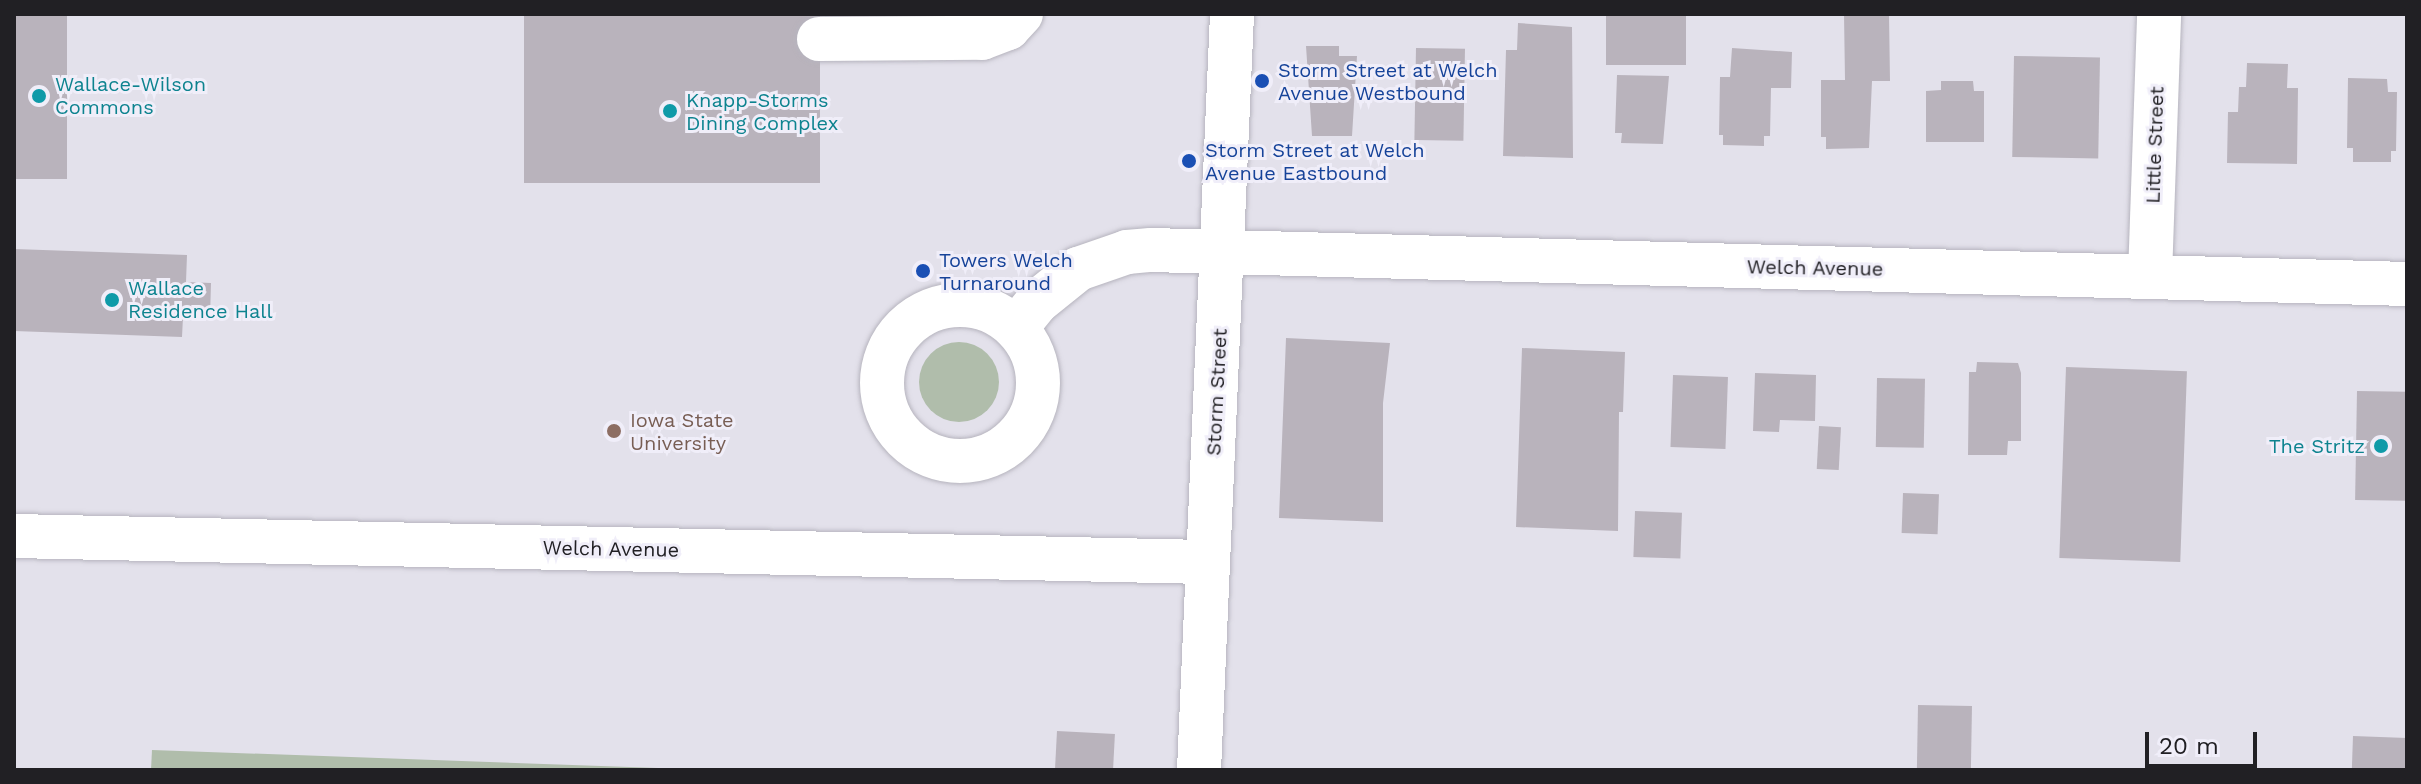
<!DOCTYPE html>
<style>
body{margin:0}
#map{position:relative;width:2421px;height:784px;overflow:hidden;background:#e3e1eb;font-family:"Work Sans",sans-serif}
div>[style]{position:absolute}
.green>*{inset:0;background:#b0bdab}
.round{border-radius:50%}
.building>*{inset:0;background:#b9b3bc;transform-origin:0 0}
.roads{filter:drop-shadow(0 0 2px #b6b4be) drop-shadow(0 0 2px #b6b4be)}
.minor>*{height:44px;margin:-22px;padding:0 22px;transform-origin:22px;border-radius:22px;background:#fff}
.minor>.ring{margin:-22px;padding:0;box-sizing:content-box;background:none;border:44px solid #fff;border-radius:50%}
.dots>*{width:22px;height:22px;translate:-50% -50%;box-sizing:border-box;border:4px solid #f0eef9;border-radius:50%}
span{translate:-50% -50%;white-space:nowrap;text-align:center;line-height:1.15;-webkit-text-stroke:6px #f0eef9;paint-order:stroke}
.transit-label{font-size:20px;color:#164399}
.left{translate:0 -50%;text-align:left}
.culture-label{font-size:20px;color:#0d838f}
.right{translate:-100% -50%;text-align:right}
.street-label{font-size:20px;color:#212024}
.education-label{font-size:20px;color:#785e54}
.frame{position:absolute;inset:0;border:16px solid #212024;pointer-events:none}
.scale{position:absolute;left:2145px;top:732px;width:112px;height:36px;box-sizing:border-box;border:4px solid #212024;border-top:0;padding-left:10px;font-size:24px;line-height:28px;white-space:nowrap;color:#212024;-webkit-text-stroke:6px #f0eef9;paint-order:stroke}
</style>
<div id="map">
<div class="green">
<div class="round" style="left:919px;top:342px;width:80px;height:80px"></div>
<div style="clip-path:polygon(152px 750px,715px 770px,151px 770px)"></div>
</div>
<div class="building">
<div style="left:14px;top:14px;width:53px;height:165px"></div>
<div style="left:524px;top:14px;width:296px;height:169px"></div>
<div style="left:1606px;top:14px;width:80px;height:51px"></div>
<div style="clip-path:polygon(1844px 14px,1889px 14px,1890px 81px,1872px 81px,1869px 148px,1826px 149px,1826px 137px,1821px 137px,1821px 80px,1845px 80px)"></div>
<div style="clip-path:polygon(1518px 23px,1572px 27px,1573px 158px,1503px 156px,1506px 50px,1517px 50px)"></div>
<div style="clip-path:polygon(1306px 46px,1339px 46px,1339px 56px,1357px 56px,1352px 136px,1312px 136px)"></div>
<div style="left:1416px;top:48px;width:49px;height:92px;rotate:1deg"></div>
<div style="clip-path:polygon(1732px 48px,1792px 52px,1791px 88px,1771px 88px,1770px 136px,1764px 136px,1764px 146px,1723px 145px,1723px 135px,1719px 135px,1720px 77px,1730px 77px)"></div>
<div style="left:2014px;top:56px;width:86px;height:101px;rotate:1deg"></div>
<div style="clip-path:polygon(2247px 63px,2288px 64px,2287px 88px,2298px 88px,2297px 164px,2227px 163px,2228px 112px,2238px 112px,2239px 87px,2246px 87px)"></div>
<div style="clip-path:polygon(1617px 75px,1669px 76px,1663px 144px,1621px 143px,1622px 133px,1615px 133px)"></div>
<div style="clip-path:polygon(2348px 78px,2387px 79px,2388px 92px,2397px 92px,2396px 151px,2391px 151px,2391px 162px,2353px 162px,2353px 148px,2347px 148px)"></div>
<div style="clip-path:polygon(1941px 81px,1973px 81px,1974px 91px,1984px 91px,1984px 142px,1926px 142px,1926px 91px,1941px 90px)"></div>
<div style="clip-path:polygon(14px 249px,187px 255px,186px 282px,211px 283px,210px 318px,183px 317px,182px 337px,14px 331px)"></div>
<div style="clip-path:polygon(1286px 338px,1390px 343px,1383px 403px,1383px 522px,1279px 518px)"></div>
<div style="clip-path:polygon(1522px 348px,1625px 352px,1623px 412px,1619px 412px,1618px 531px,1516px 527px)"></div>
<div style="clip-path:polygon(1977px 362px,2018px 363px,2021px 373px,2021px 441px,2008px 441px,2007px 455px,1968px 455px,1969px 372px,1976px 372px)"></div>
<div style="left:2066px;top:367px;width:121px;height:191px;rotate:2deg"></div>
<div style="clip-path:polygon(1755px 373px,1816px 375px,1815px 421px,1780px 420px,1779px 432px,1753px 431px)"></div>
<div style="left:1673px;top:375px;width:55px;height:72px;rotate:2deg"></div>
<div style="left:1877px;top:378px;width:48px;height:69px;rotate:1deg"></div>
<div style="left:2357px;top:391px;width:50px;height:109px;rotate:1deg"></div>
<div style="left:1819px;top:426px;width:22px;height:43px;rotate:3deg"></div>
<div style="left:1903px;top:493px;width:36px;height:40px;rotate:2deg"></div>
<div style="left:1635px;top:511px;width:47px;height:46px;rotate:2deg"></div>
<div style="left:1918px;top:705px;width:54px;height:65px;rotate:1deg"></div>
<div style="left:1057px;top:731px;width:58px;height:39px;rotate:3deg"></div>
<div style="left:2353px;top:736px;width:54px;height:34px;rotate:2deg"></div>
</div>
<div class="roads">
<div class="minor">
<div style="left:819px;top:39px;width:163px;rotate:-0.4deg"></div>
<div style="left:982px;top:38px;width:28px;rotate:-21deg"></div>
<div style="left:1008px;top:28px;width:19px;rotate:-47deg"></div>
<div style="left:2150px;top:276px;width:262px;rotate:-88deg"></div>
<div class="ring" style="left:882px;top:305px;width:112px;height:112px"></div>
<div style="left:1016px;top:328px;width:33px;rotate:-51deg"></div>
<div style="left:1037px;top:302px;width:53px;rotate:-38.8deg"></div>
<div style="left:1078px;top:269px;width:52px;rotate:-19.1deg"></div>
<div style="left:1127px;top:252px;width:24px;rotate:-5deg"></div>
<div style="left:1151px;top:250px;width:1256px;rotate:1.55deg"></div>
<div style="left:14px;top:536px;width:1193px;rotate:1.25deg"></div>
<div style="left:1199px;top:770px;width:757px;rotate:-87.5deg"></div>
</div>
</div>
<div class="dots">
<div style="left:1262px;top:81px;background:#1a4fb4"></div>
<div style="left:39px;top:96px;background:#0f9aa8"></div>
<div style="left:670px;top:111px;background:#0f9aa8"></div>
<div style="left:1189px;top:161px;background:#1a4fb4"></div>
<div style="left:923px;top:271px;background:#1a4fb4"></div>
<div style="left:112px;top:300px;background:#0f9aa8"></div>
<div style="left:614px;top:431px;background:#8d6e63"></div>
<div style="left:2381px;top:446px;background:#0f9aa8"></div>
</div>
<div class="transit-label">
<span class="left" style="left:1278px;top:82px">Storm Street at Welch<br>Avenue Westbound</span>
<span class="left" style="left:1205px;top:162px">Storm Street at Welch<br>Avenue Eastbound</span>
<span class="left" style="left:939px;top:272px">Towers Welch<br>Turnaround</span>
</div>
<div class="culture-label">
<span class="left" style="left:55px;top:96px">Wallace-Wilson<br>Commons</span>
<span class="left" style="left:686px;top:112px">Knapp-Storms<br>Dining Complex</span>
<span class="left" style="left:128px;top:300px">Wallace<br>Residence Hall</span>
<span class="right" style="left:2365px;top:446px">The Stritz</span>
</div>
<div class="street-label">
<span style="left:2155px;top:145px;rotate:-88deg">Little Street</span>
<span style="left:1815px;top:268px;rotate:1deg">Welch Avenue</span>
<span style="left:1217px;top:392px;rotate:-87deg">Storm Street</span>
<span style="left:611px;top:549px;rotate:1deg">Welch Avenue</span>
</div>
<div class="education-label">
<span class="left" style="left:630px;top:432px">Iowa State<br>University</span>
</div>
<div class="frame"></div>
<div class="scale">20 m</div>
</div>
